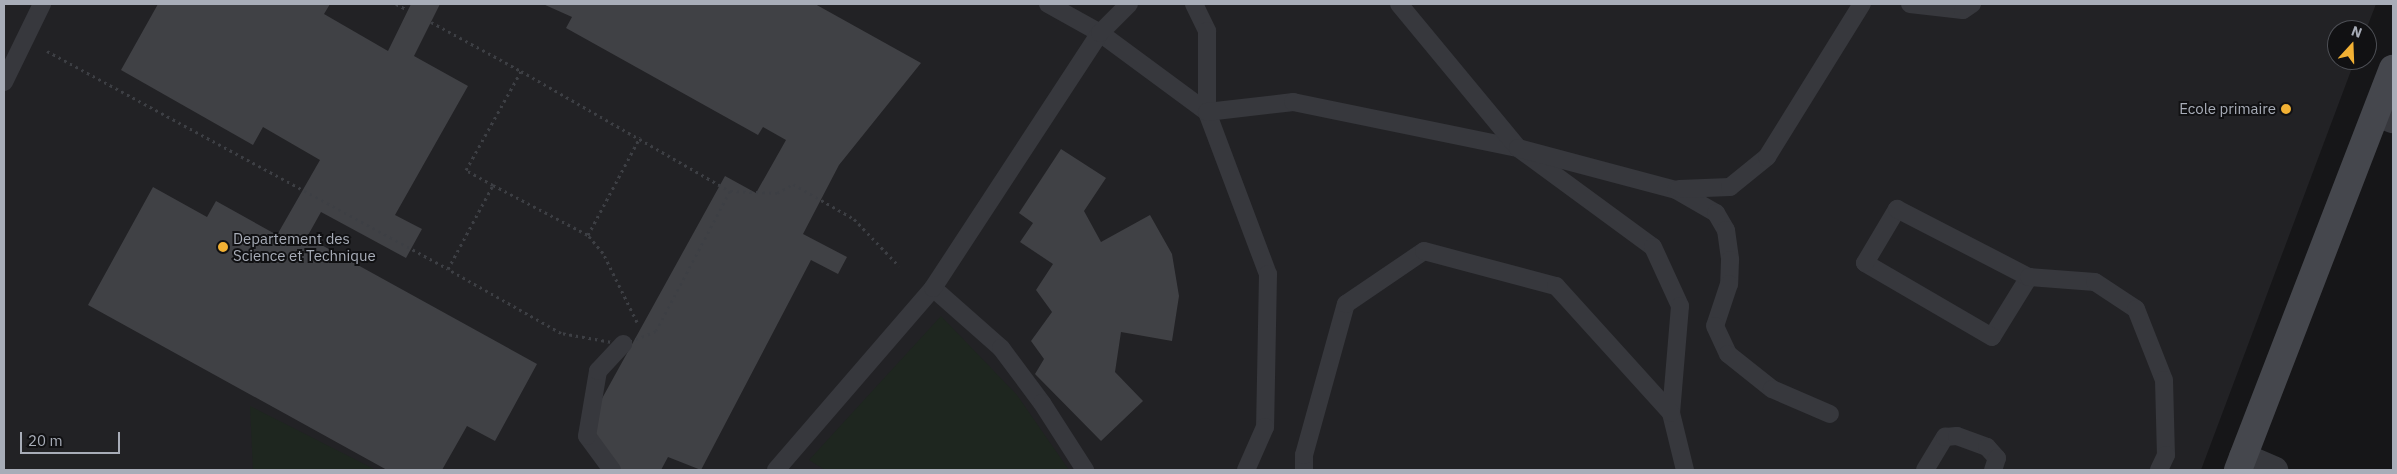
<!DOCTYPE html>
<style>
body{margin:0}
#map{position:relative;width:2397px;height:474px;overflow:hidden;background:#161618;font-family:"IBM Plex Sans",sans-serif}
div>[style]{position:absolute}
.built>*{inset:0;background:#222225}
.green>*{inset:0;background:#1e261f}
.building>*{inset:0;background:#404145}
.path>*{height:3px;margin-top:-1.5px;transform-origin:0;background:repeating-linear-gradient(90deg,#3d3f44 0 2.5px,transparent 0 6.5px)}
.service>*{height:18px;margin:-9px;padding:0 9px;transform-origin:9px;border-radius:9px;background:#37383d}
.minor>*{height:28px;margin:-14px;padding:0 14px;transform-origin:14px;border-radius:14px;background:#37383d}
.secondary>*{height:28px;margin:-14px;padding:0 14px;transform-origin:14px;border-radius:14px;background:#45474d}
.dots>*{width:14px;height:14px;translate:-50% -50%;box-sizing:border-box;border:2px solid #111113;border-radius:50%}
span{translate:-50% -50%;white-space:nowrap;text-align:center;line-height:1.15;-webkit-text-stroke:4px #111113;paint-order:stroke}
.poi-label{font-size:15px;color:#a8adb8}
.right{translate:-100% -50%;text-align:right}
.left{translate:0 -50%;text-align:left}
.frame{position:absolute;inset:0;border:5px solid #a8adb8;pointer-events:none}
.north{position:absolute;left:2327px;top:20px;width:50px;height:50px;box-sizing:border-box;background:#111113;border:1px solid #4d4f55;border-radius:50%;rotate:20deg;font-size:14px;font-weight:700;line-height:20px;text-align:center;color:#a8adb8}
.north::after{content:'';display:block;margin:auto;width:18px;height:22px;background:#f2b134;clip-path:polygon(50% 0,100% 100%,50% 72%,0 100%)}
.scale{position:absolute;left:20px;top:432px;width:100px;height:22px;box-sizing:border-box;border:2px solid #a8adb8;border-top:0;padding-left:6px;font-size:15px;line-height:18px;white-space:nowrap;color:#a8adb8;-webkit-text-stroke:4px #111113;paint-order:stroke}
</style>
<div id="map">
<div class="built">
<div style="clip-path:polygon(4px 4px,2376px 4px,2366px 30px,2337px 30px,2337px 60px,2355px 60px,2201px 470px,4px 470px)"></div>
</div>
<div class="green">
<div style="clip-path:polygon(941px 316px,1017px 395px,1069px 470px,825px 470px,809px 460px)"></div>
<div style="clip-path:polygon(250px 406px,376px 470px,253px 470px)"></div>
</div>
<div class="building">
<div style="clip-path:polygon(158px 4px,330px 4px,324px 14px,388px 51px,411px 4px,440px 4px,414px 56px,468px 86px,395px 215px,422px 229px,406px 258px,321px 212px,307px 237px,537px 364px,495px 441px,467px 426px,442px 470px,387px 470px,88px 305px,153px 187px,207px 217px,216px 201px,277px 235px,320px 160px,263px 127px,253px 145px,121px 70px)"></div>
<div style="clip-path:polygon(543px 4px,815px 4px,921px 63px,839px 165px,803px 234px,847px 257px,838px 274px,811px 260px,701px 470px,668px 457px,661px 470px,613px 470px,589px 422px,725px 176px,756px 193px,786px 140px,763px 127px,758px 135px,566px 28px,572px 17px)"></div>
<div style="clip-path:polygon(1061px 149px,1106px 178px,1084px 211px,1101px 242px,1150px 215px,1172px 254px,1179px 296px,1172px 341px,1121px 332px,1115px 372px,1143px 401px,1101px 441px,1035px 374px,1044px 359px,1031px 341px,1052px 312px,1036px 290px,1053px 264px,1020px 242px,1033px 223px,1019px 213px)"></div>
</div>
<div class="path">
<div style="left:396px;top:4px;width:13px;rotate:27deg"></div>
<div style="left:431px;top:22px;width:102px;rotate:28.6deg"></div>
<div style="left:47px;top:51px;width:456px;rotate:28.5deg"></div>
<div style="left:521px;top:71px;width:241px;rotate:29.9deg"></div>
<div style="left:730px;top:191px;width:158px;rotate:117.9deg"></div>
<div style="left:656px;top:331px;width:35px;rotate:158deg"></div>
<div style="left:623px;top:344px;width:63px;rotate:-169.9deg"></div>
<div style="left:561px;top:333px;width:130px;rotate:-150.5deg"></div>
<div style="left:448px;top:269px;width:95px;rotate:-61.8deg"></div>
<div style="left:493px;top:185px;width:31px;rotate:-151deg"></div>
<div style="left:466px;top:170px;width:113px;rotate:-60.9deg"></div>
<div style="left:493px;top:185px;width:107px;rotate:27.8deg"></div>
<div style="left:730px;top:191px;width:47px;rotate:2.4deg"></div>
<div style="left:777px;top:193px;width:18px;rotate:-29deg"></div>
<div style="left:793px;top:184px;width:70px;rotate:29.8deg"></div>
<div style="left:854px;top:219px;width:65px;rotate:46.2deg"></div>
<div style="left:637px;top:322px;width:77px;rotate:-116.2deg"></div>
<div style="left:603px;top:253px;width:23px;rotate:-130deg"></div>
<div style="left:588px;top:235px;width:111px;rotate:-62deg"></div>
</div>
<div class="service">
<div style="left:1048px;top:4px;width:60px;rotate:29.1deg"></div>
<div style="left:1100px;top:33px;width:133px;rotate:36.4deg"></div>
<div style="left:1207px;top:112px;width:173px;rotate:69.4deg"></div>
<div style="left:1268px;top:274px;width:153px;rotate:91.1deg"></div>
<div style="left:1265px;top:427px;width:47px;rotate:113.8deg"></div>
<div style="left:1194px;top:4px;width:30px;rotate:64deg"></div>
<div style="left:1207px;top:31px;width:81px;rotate:90deg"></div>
<div style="left:1207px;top:112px;width:87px;rotate:-6.6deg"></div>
<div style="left:1293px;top:102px;width:230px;rotate:11.6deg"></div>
<div style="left:1518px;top:148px;width:167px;rotate:36.3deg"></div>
<div style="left:1653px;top:247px;width:65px;rotate:65.4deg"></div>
<div style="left:1680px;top:306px;width:107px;rotate:94.8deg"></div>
<div style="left:1671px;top:413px;width:59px;rotate:76.2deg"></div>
<div style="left:1399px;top:4px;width:187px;rotate:50.4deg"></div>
<div style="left:1518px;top:148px;width:163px;rotate:14.9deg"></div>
<div style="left:1676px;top:190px;width:46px;rotate:29.9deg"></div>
<div style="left:1716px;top:213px;width:20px;rotate:60deg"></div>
<div style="left:1726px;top:230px;width:30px;rotate:82deg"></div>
<div style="left:1730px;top:260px;width:24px;rotate:92deg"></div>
<div style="left:1729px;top:284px;width:44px;rotate:108.4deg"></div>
<div style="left:1715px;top:326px;width:31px;rotate:65deg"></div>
<div style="left:1728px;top:354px;width:56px;rotate:38.5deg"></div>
<div style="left:1772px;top:389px;width:63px;rotate:23.3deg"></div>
<div style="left:1910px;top:4px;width:53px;rotate:6.5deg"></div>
<div style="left:1963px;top:10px;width:11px;rotate:-34deg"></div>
<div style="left:4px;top:82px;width:87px;rotate:-64deg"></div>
<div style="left:1679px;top:189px;width:51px;rotate:-2.2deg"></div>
<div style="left:1730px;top:187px;width:48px;rotate:-39deg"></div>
<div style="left:1767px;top:157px;width:180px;rotate:-58.2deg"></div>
<div style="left:2029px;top:277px;width:70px;rotate:121.7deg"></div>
<div style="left:1992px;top:337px;width:147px;rotate:-149.8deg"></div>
<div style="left:1865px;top:263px;width:63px;rotate:-59.3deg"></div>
<div style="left:1897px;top:209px;width:148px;rotate:27.3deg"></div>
<div style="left:2029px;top:277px;width:66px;rotate:4.3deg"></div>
<div style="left:2095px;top:282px;width:49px;rotate:33.4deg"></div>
<div style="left:2136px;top:309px;width:76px;rotate:68.5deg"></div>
<div style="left:2164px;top:380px;width:75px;rotate:88.5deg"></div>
<div style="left:2166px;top:455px;width:17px;rotate:115deg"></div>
<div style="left:933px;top:288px;width:91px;rotate:41.4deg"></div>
<div style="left:1001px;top:348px;width:69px;rotate:53.3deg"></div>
<div style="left:1042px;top:403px;width:80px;rotate:57.3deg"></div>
<div style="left:612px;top:470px;width:42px;rotate:-126.3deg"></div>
<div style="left:587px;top:436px;width:66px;rotate:-80.4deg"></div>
<div style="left:598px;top:371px;width:37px;rotate:-47deg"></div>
<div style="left:776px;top:470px;width:240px;rotate:-49.2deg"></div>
<div style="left:933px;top:288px;width:305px;rotate:-56.8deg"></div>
<div style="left:1100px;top:33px;width:41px;rotate:-45deg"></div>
<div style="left:1304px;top:470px;width:15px;rotate:-90deg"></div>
<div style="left:1304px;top:455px;width:157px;rotate:-74.5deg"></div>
<div style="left:1346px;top:304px;width:94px;rotate:-34.2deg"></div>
<div style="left:1424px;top:251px;width:137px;rotate:14.9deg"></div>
<div style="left:1556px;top:286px;width:171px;rotate:47.8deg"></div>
<div style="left:1925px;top:470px;width:39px;rotate:-59deg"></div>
<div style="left:1945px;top:437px;width:12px;rotate:-5deg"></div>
<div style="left:1957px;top:436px;width:32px;rotate:20deg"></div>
<div style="left:1987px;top:447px;width:15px;rotate:48deg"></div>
<div style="left:1997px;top:458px;width:13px;rotate:108deg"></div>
</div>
<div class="minor">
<div style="left:2377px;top:113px;width:17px;rotate:21deg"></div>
<div style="left:2243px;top:457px;width:34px;rotate:23deg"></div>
</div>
<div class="secondary">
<div style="left:2238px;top:470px;width:430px;rotate:-68.9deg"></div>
</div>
<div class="dots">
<div style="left:2286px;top:109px;background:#f2b134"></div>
<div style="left:223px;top:247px;background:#f2b134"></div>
</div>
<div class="poi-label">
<span class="right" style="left:2276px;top:109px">Ecole primaire</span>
<span class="left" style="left:233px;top:247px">Departement des<br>Science et Technique</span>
</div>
<div class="frame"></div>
<div class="north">N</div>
<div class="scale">20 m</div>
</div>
